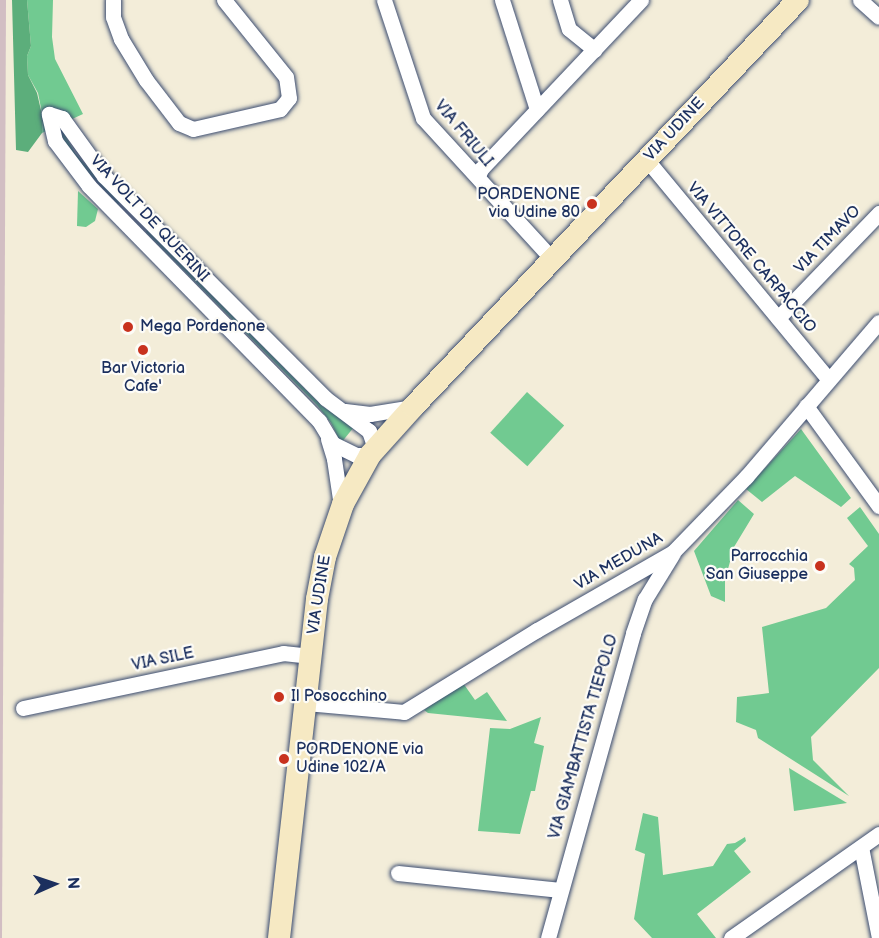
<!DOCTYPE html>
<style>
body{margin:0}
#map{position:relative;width:879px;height:938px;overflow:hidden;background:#f3edd9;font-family:"Balsamiq Sans",sans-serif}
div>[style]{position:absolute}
.industrial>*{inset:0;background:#d2bec3}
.green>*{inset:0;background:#71ca91;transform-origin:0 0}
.forest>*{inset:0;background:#5cae7b}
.roads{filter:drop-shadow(0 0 2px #3b4c70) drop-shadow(0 0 2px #3b4c70)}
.minor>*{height:15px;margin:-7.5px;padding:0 7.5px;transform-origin:7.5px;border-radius:7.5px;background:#fff}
.secondary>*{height:22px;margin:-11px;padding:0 11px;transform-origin:11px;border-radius:11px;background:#f6e9c3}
.dots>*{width:16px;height:16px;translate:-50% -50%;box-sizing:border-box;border:3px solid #fdfcf7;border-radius:50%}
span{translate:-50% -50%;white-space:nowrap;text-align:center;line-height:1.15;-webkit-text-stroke:4.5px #fdfcf7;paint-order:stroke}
.street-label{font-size:16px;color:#1b2f5e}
.poi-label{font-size:16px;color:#1b2f5e}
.right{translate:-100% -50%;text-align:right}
.left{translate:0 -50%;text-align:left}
.north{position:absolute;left:24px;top:854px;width:60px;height:60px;-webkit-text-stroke:4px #fdfcf7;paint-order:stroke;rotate:87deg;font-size:16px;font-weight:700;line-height:24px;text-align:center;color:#1b2f5e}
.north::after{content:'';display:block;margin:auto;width:21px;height:27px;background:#1b2f5e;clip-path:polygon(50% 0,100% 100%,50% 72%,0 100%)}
</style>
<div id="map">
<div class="industrial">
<div style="clip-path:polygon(0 0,6px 0,2px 938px,0 938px)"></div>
</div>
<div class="green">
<div style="clip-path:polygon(27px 0,53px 0,52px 37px,55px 59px,83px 114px,42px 133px,43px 118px,38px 93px,28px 75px,27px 56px,31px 46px)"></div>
<div style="clip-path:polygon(61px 128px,75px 153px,120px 203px,118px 204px,71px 154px,59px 130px)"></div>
<div style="clip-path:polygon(78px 191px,98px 209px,95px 221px,86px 227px,77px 226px)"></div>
<div style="clip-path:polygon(147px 230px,322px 406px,354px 427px,341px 443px,331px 423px,317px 405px,146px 232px)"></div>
<div style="left:527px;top:392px;width:50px;height:55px;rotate:42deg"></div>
<div style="clip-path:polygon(801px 429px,851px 498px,841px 507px,795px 476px,762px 502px,746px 489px)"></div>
<div style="clip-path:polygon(738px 500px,754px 514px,734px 547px,725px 580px,725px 602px,711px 596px,694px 551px)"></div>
<div style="clip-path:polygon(860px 507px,879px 534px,879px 668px,811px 737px,813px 760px,849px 796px,758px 738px,756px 730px,736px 722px,737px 697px,769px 693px,762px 627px,826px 608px,855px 580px,854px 568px,849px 564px,868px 546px,847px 518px)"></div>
<div style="clip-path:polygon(463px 683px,475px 700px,487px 692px,507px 721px,428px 713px,424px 710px)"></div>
<div style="clip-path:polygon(541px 717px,534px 743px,544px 746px,535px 791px,531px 791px,520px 834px,478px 831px,490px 728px,510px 729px)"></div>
<div style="clip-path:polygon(789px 768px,847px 803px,794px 811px)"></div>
<div style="clip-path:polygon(643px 813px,658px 817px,663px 875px,713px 866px,727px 844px,735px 843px,745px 837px,746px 841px,734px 851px,751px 872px,697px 914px,716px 938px,652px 938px,634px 919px,645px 854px,635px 850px)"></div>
</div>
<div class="forest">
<div style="clip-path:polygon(12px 0,27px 0,31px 46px,27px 56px,28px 75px,37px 93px,43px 119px,42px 133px,28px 152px,16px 150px)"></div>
</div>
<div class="roads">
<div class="minor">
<div style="left:113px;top:0;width:17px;rotate:90deg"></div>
<div style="left:113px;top:17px;width:23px;rotate:70deg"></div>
<div style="left:121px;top:39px;width:48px;rotate:58.6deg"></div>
<div style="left:146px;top:80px;width:54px;rotate:52.5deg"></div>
<div style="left:179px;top:123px;width:15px;rotate:23deg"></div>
<div style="left:193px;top:129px;width:89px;rotate:-12.9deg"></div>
<div style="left:280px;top:109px;width:14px;rotate:-51deg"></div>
<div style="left:289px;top:98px;width:21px;rotate:-98deg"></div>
<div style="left:286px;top:77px;width:99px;rotate:-128.8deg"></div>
<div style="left:384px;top:0;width:124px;rotate:71.7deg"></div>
<div style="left:423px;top:118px;width:191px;rotate:47.5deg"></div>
<div style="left:502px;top:0;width:115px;rotate:72.3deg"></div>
<div style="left:560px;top:0;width:30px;rotate:73deg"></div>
<div style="left:569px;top:29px;width:33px;rotate:39deg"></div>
<div style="left:860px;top:0;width:25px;rotate:42deg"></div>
<div style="left:647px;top:160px;width:284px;rotate:50.4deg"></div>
<div style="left:478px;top:176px;width:8px;rotate:-67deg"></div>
<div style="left:481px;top:169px;width:233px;rotate:-46.6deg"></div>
<div style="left:778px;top:318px;width:146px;rotate:-46.1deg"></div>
<div style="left:806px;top:406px;width:124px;rotate:53.9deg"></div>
<div style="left:345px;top:411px;width:25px;rotate:7deg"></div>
<div style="left:370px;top:414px;width:44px;rotate:-9.2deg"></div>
<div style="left:328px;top:439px;width:21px;rotate:73deg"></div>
<div style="left:334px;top:459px;width:48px;rotate:81.5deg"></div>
<div style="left:370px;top:455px;width:14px;rotate:180deg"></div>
<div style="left:356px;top:455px;width:25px;rotate:-154deg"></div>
<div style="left:333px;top:444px;width:27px;rotate:-121deg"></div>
<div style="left:319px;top:421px;width:329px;rotate:-134.4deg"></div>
<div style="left:89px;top:186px;width:56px;rotate:-127.1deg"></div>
<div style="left:55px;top:141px;width:28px;rotate:-103deg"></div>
<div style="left:49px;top:114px;width:14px;rotate:17deg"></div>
<div style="left:62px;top:118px;width:72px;rotate:54.1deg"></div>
<div style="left:104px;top:176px;width:313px;rotate:45.1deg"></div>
<div style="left:325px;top:398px;width:55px;rotate:36.9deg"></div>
<div style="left:369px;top:431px;width:18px;rotate:71deg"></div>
<div style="left:306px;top:703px;width:98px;rotate:5.2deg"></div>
<div style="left:404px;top:712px;width:156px;rotate:-31.7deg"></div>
<div style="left:537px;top:630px;width:157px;rotate:-29.8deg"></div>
<div style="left:673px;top:552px;width:105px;rotate:-45.8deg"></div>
<div style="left:746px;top:477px;width:204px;rotate:-49.4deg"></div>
<div style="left:23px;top:708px;width:266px;rotate:-11.9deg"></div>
<div style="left:283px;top:653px;width:28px;rotate:6deg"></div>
<div style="left:861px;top:847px;width:93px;rotate:78.8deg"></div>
<div style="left:398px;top:873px;width:163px;rotate:6deg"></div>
<div style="left:548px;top:938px;width:317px;rotate:-74.4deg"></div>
<div style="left:633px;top:633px;width:36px;rotate:-71deg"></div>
<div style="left:645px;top:599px;width:52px;rotate:-58.5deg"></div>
<div style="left:731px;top:938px;width:181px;rotate:-35.1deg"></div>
</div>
<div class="secondary">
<div style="left:279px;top:938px;width:341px;rotate:-83.6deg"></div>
<div style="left:317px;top:599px;width:43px;rotate:-79.2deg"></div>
<div style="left:325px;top:557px;width:56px;rotate:-71.2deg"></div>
<div style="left:343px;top:504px;width:56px;rotate:-61.1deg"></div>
<div style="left:370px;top:455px;width:64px;rotate:-48.1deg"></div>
<div style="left:413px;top:407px;width:560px;rotate:-46.59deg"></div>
</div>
</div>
<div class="dots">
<div style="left:592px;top:204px;background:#c8321e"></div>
<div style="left:128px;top:327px;background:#c8321e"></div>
<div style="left:143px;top:350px;background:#c8321e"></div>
<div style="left:820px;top:566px;background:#c8321e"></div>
<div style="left:279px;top:697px;background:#c8321e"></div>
<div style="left:284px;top:759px;background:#c8321e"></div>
</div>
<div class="street-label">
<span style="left:675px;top:130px;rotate:-47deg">VIA UDINE</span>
<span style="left:463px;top:134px;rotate:50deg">VIA FRIULI</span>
<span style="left:149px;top:219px;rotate:47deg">VIA VOLT DE QUERINI</span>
<span style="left:828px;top:240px;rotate:-46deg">VIA TIMAVO</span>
<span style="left:751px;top:258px;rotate:50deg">VIA VITTORE CARPACCIO</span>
<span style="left:619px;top:562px;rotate:-30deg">VIA MEDUNA</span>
<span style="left:320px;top:595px;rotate:-81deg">VIA UDINE</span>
<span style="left:163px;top:660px;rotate:-12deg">VIA SILE</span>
<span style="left:584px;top:737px;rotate:-74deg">VIA GIAMBATTISTA TIEPOLO</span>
</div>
<div class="poi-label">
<span class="right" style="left:580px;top:204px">PORDENONE<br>via Udine 80</span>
<span class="left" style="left:140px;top:327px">Mega Pordenone</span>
<span style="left:143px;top:378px">Bar Victoria<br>Cafe'</span>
<span class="right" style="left:808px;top:566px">Parrocchia<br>San Giuseppe</span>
<span class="left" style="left:291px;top:697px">Il Posocchino</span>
<span class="left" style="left:296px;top:759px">PORDENONE via<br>Udine 102/A</span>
</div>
<div class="north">N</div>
</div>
